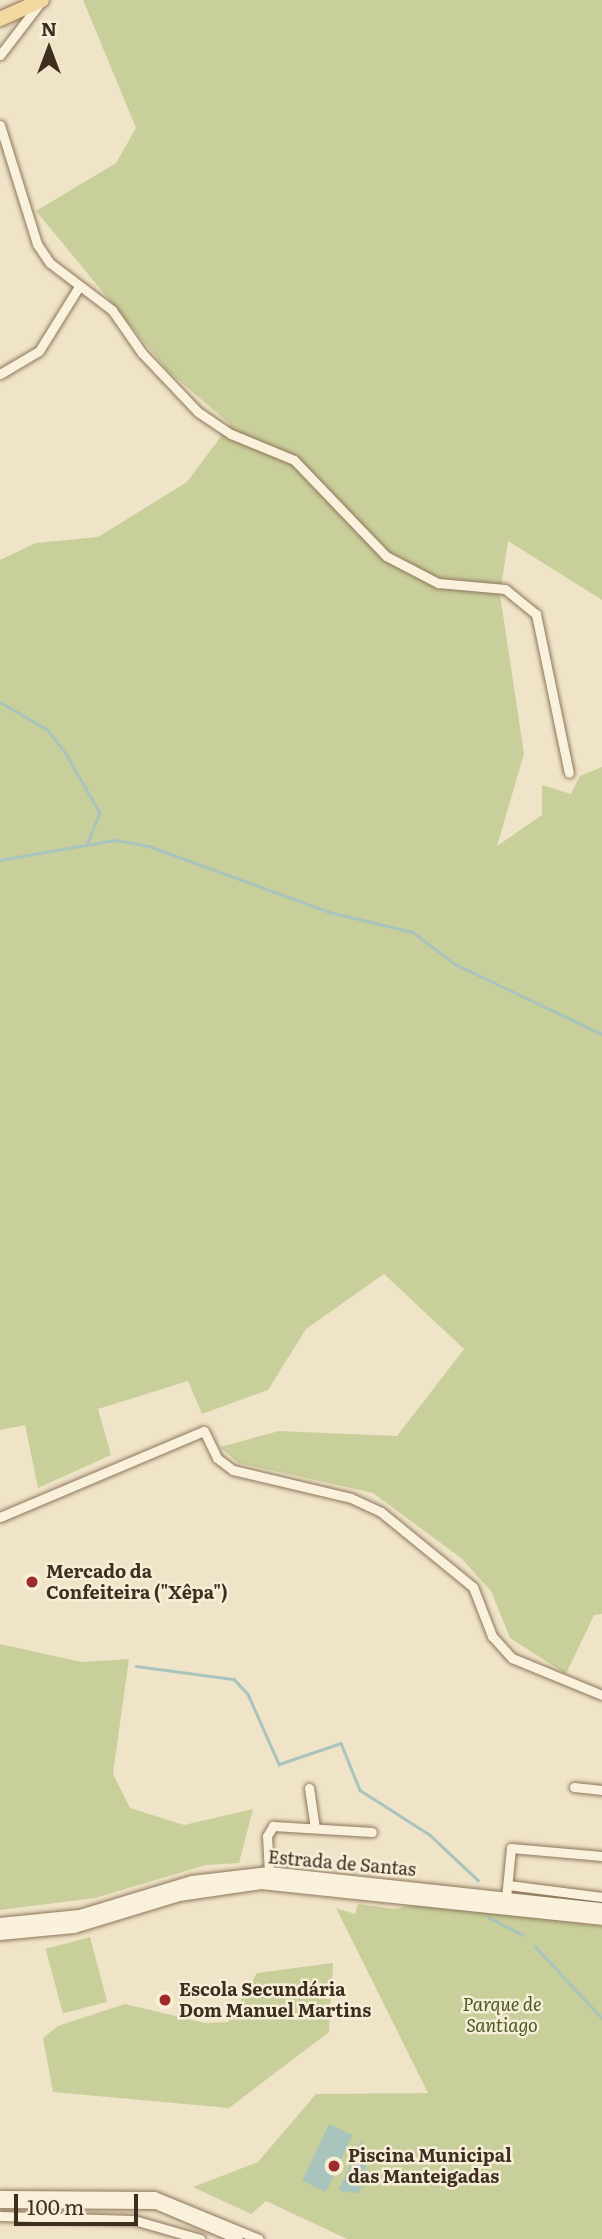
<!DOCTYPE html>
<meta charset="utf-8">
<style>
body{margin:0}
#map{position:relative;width:602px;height:2239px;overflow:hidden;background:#f0e4c8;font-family:Literata,serif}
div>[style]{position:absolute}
.green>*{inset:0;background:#c9cf9b;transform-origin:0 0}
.water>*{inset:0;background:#a9c4bc;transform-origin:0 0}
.stream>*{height:2.5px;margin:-1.25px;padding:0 1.25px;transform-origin:1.25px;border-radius:1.25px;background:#a9c4bc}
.roads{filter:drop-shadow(0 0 2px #8d765c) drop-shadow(0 0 2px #8d765c)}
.minor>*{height:9px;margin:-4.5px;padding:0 4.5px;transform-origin:4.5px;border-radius:4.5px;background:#faf1dc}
.secondary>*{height:12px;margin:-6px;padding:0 6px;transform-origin:6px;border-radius:6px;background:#faf1dc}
.primary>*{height:14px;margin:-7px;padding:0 7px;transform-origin:7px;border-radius:7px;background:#f3d9a0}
.dots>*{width:19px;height:19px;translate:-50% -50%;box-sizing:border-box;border:4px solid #f7eed8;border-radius:50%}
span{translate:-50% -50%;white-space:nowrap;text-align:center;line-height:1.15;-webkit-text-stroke:5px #f7eed8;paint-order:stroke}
.poi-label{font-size:18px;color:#3d2e20;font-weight:700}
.left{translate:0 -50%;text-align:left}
.street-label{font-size:18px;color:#3d2e20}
.park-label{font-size:18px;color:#4d5a26;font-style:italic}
.north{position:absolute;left:14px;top:14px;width:70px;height:70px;-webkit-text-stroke:5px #f7eed8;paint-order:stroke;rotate:0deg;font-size:19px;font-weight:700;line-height:28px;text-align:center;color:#3d2e20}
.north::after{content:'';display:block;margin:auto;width:24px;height:32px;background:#3d2e20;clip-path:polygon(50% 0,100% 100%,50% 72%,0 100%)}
.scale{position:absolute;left:14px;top:2194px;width:124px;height:32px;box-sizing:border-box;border:4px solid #3d2e20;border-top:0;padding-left:9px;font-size:21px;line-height:24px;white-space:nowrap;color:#3d2e20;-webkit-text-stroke:5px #f7eed8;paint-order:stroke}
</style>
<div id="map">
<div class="green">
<div style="clip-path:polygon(83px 0,602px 0,602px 600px,508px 541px,500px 594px,524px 754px,497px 846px,542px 815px,542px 785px,571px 794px,580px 776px,602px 767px,602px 1614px,594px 1615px,566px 1674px,510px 1638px,491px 1591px,461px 1558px,373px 1493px,238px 1463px,220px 1447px,279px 1431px,397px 1436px,464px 1349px,384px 1274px,306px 1329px,268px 1390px,202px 1414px,188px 1381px,98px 1409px,111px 1455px,38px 1488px,25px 1425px,0 1430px,0 560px,36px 543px,98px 537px,187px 482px,230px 424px,168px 371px,36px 211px,116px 163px,136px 128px)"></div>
<div style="clip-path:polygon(0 1644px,82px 1662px,129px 1659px,113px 1774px,130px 1808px,184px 1825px,253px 1809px,239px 1863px,206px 1865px,95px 1898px,0 1910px)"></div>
<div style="clip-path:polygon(358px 1904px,395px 1909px,418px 1904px,602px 1926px,602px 2239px,347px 2239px,266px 2201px,251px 2214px,193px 2187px,258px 2162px,316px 2094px,428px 2093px,336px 1908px,355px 1914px)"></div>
<div style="left:90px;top:1937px;width:67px;height:46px;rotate:75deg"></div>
<div style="clip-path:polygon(333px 1963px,329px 2032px,229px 2108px,53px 2092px,43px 2038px,58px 2026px,125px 2004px,205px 2023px,228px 2022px,257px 1973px)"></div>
</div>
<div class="water">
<div style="left:329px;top:2124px;width:26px;height:63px;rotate:25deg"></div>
<div style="clip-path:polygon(362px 2139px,368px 2181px,357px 2193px,344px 2192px,339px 2189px)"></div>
</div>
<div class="stream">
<div style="left:0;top:702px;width:54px;rotate:29.9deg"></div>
<div style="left:47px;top:729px;width:29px;rotate:52deg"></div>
<div style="left:65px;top:752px;width:70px;rotate:60.2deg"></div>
<div style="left:100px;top:813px;width:32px;rotate:112deg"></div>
<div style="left:0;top:860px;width:117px;rotate:-9.9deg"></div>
<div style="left:115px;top:840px;width:35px;rotate:10deg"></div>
<div style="left:149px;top:846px;width:192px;rotate:20.1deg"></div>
<div style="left:329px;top:912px;width:86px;rotate:13.4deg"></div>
<div style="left:413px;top:932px;width:53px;rotate:37.3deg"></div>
<div style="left:455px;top:964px;width:163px;rotate:25.5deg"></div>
<div style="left:136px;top:1666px;width:99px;rotate:7.6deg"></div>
<div style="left:234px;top:1679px;width:21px;rotate:47deg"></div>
<div style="left:248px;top:1694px;width:77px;rotate:66.1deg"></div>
<div style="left:279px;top:1764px;width:65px;rotate:-18.7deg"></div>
<div style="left:341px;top:1743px;width:51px;rotate:68deg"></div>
<div style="left:360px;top:1790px;width:83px;rotate:32.7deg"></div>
<div style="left:430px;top:1835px;width:66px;rotate:43.2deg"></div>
<div style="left:488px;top:1917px;width:39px;rotate:27deg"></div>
<div style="left:535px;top:1946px;width:98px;rotate:47.1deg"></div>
</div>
<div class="roads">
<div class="minor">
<div style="left:0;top:55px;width:64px;rotate:-52.6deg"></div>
<div style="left:0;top:125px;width:125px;rotate:72.7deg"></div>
<div style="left:37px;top:244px;width:23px;rotate:56deg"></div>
<div style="left:50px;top:263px;width:78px;rotate:37.2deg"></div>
<div style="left:112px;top:310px;width:52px;rotate:55.1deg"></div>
<div style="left:142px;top:353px;width:81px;rotate:46.5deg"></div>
<div style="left:198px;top:412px;width:40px;rotate:34deg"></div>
<div style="left:231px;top:434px;width:68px;rotate:22.4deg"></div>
<div style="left:294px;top:460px;width:133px;rotate:46.2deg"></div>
<div style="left:386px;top:556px;width:59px;rotate:27.4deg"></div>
<div style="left:438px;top:583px;width:67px;rotate:5.1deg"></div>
<div style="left:505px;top:589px;width:40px;rotate:39deg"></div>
<div style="left:536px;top:614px;width:162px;rotate:78.3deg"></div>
<div style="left:0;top:374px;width:45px;rotate:-30.5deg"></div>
<div style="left:39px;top:351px;width:74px;rotate:-58.2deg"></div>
<div style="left:0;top:1517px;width:221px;rotate:-22.9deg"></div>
<div style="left:204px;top:1431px;width:30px;rotate:64deg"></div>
<div style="left:217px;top:1458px;width:20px;rotate:37deg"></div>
<div style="left:233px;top:1470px;width:121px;rotate:13.3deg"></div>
<div style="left:351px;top:1498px;width:33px;rotate:25deg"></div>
<div style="left:381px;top:1512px;width:119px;rotate:39.2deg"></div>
<div style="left:473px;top:1587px;width:53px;rotate:68.8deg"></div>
<div style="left:492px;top:1636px;width:30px;rotate:48deg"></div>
<div style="left:512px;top:1658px;width:97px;rotate:22.3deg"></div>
<div style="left:574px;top:1787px;width:28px;rotate:6deg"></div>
<div style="left:309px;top:1788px;width:40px;rotate:81.5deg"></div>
<div style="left:269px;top:1873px;width:37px;rotate:-93deg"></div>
<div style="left:267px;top:1836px;width:12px;rotate:-59deg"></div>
<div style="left:273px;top:1826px;width:99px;rotate:3.5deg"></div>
<div style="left:508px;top:1885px;width:95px;rotate:7.3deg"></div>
<div style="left:506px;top:1898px;width:50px;rotate:-84.3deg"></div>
<div style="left:511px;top:1848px;width:91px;rotate:5deg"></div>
<div style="left:0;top:2195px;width:154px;rotate:0.4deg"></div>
<div style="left:154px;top:2196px;width:113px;rotate:22.3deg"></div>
<div style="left:0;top:2203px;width:156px;rotate:0.4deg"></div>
<div style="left:156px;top:2204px;width:89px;rotate:23.1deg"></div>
<div style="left:0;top:2216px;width:134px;rotate:1.7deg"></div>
<div style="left:134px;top:2220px;width:69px;rotate:16.1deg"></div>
</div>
<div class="secondary">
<div style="left:0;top:1924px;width:80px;rotate:-5.7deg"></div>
<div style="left:80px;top:1916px;width:117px;rotate:-16.9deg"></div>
<div style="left:192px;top:1882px;width:78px;rotate:-6.7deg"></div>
<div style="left:269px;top:1873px;width:335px;rotate:6.2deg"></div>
<div style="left:0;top:1934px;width:74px;rotate:-5.4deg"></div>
<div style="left:74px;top:1927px;width:110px;rotate:-16.9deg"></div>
<div style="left:179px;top:1895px;width:83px;rotate:-8.3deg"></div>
<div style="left:261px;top:1883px;width:343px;rotate:6deg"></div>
</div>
<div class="primary">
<div style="left:0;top:19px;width:46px;rotate:-24.3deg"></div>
</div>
</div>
<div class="dots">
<div style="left:32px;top:1582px;background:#9e2a2b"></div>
<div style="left:165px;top:2000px;background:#9e2a2b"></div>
<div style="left:334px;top:2166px;background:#9e2a2b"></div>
</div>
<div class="poi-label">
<span class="left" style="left:46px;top:1582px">Mercado da<br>Confeiteira ("Xêpa")</span>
<span class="left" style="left:179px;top:2000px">Escola Secundária<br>Dom Manuel Martins</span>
<span class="left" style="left:348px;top:2166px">Piscina Municipal<br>das Manteigadas</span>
</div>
<div class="street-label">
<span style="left:342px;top:1863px;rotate:5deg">Estrada de Santas</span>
</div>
<div class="park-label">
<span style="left:502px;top:2015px">Parque de<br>Santiago</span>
</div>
<div class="north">N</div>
<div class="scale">100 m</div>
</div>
